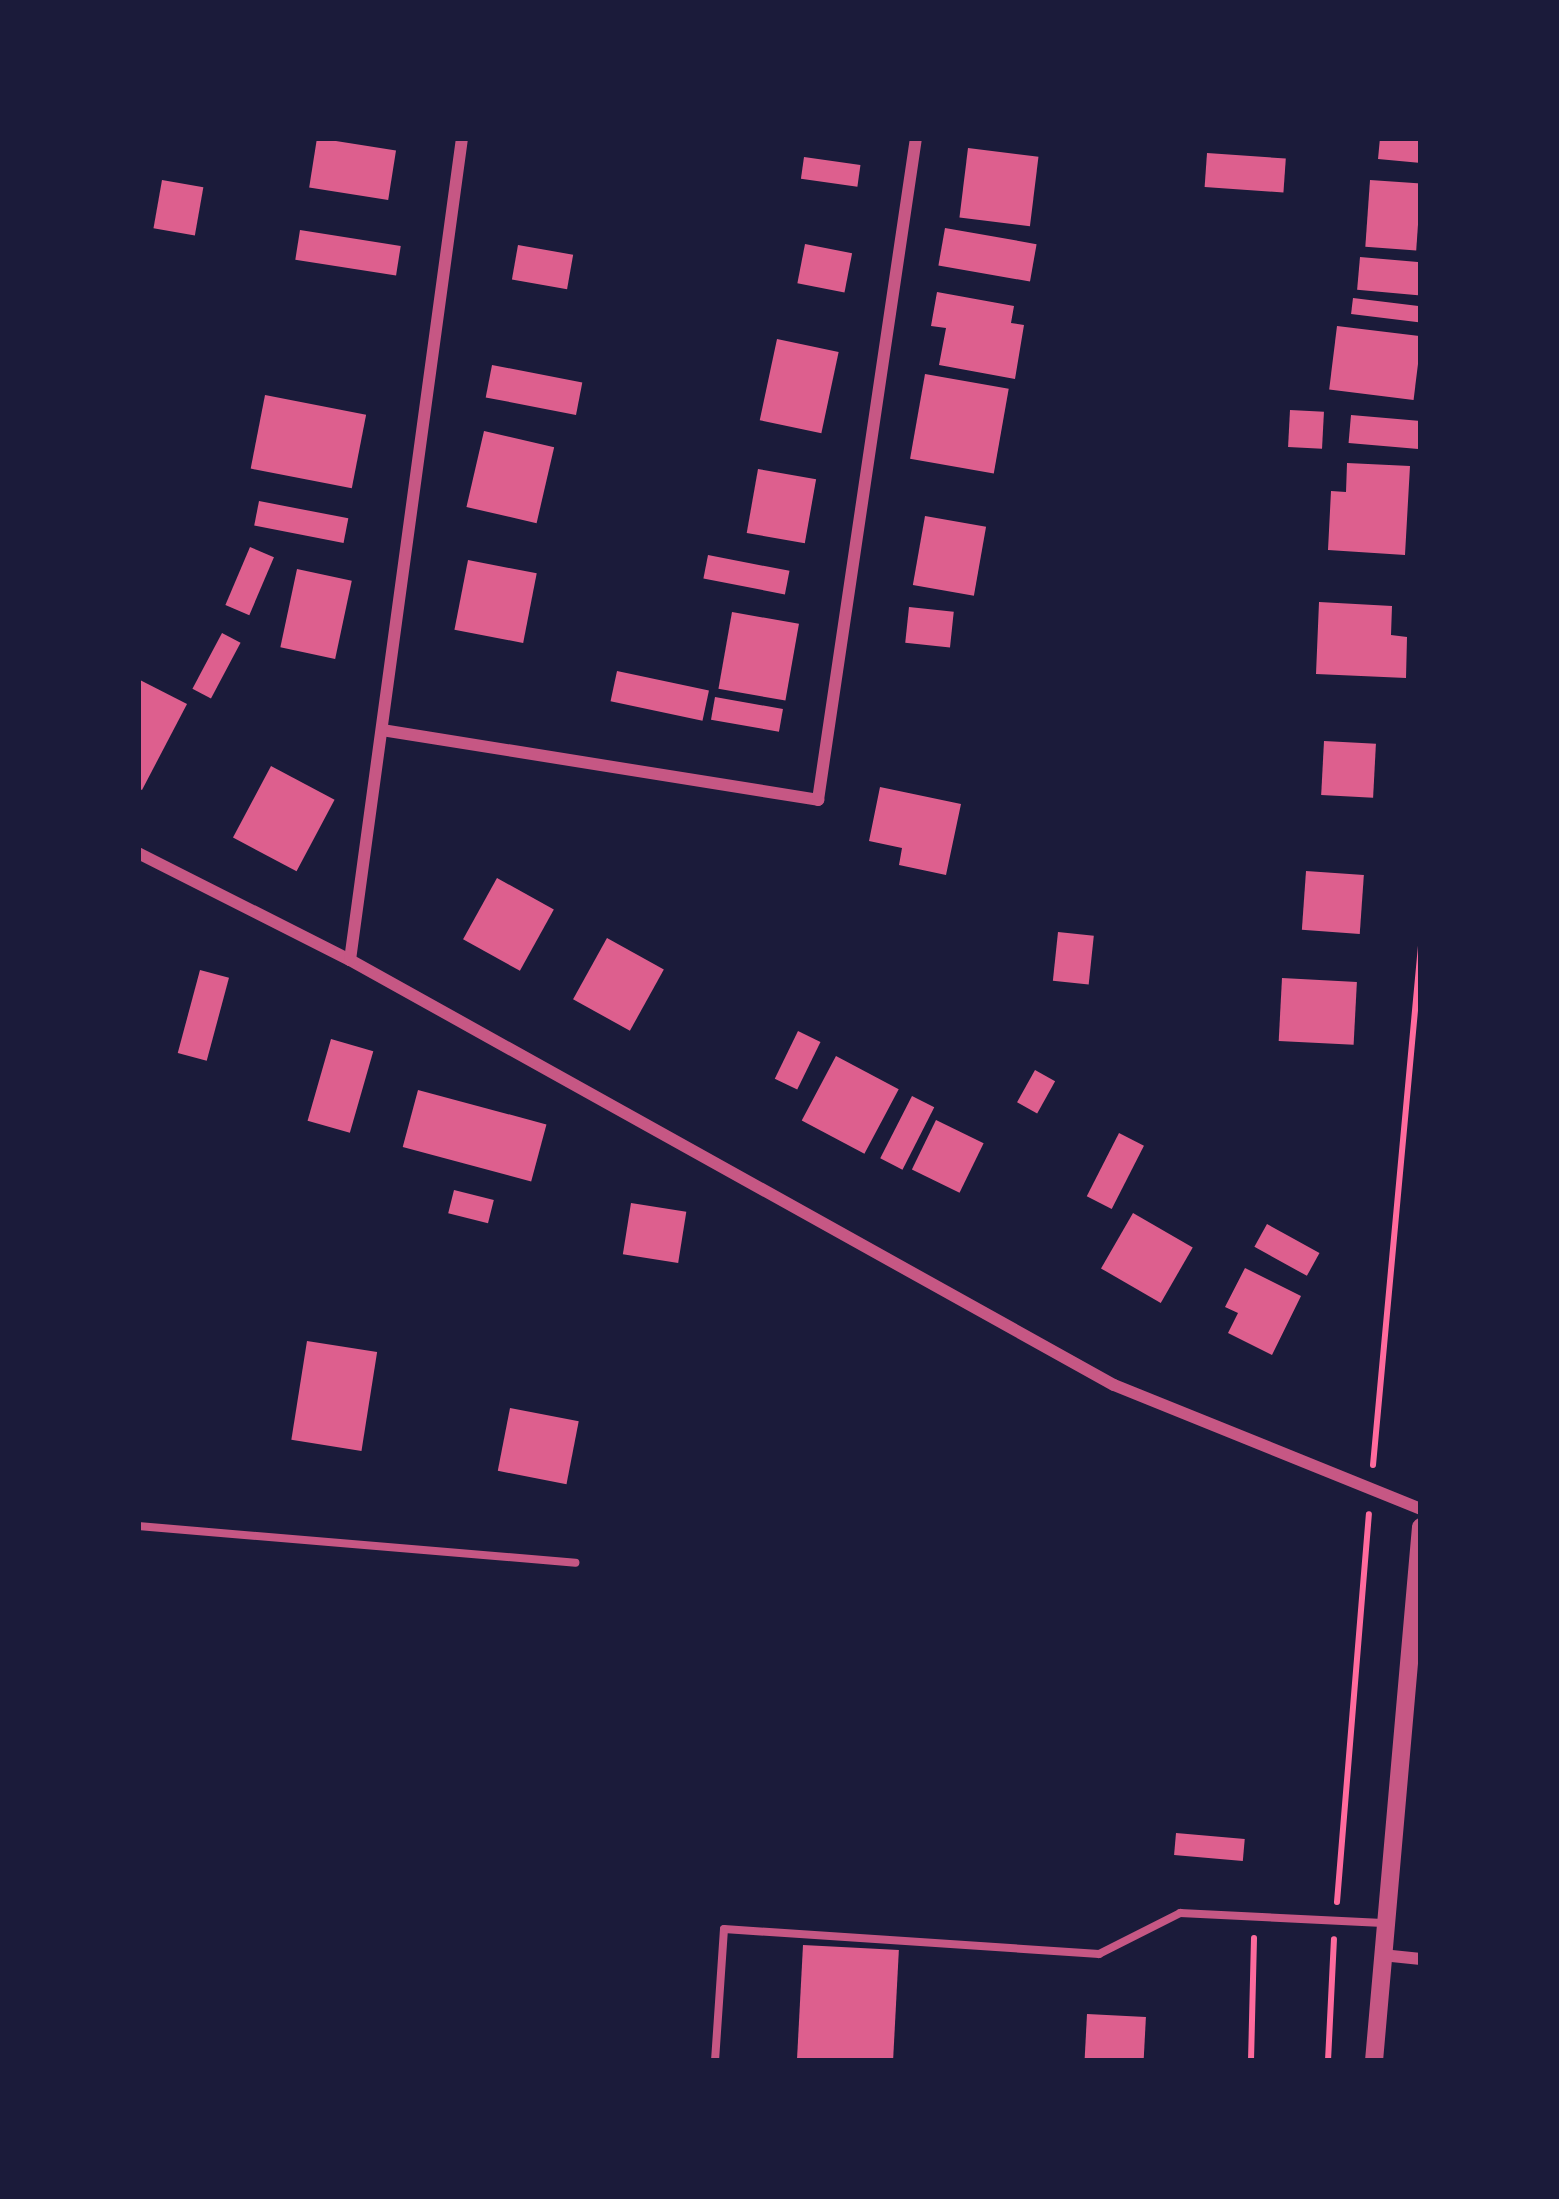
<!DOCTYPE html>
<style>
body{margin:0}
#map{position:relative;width:1559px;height:2199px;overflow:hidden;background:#1b1b3a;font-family:Inter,sans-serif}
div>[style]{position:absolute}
.building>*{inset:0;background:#dd5f8e;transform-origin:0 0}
.path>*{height:6px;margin:-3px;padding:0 3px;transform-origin:3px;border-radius:3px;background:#ff6b9d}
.service>*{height:8px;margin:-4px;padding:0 4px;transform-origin:4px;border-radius:4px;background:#c65784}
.minor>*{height:12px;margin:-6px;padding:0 6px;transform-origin:6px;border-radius:6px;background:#c65784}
.tertiary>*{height:18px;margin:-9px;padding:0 9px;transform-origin:9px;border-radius:9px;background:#c65784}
span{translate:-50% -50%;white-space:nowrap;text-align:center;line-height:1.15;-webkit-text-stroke:12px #1b1b3a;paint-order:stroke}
.frame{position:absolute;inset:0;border:141px solid #1b1b3a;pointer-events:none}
</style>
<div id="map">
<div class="building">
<div style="left:317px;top:138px;width:80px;height:50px;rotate:9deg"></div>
<div style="clip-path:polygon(1380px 138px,1421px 138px,1421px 163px,1378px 159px)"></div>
<div style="left:968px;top:148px;width:71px;height:70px;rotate:7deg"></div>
<div style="left:1207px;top:153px;width:79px;height:34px;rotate:4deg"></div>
<div style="left:804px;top:157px;width:57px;height:22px;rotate:8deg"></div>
<div style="left:162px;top:180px;width:42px;height:49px;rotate:10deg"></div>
<div style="left:1370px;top:180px;width:51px;height:67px;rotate:4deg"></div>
<div style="left:945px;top:228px;width:93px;height:38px;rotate:10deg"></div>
<div style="left:300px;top:230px;width:102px;height:30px;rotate:9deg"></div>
<div style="left:805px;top:244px;width:48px;height:40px;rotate:11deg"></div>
<div style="left:518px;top:245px;width:56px;height:35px;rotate:10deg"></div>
<div style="left:1360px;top:257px;width:61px;height:33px;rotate:5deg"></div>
<div style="clip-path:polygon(937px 292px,1014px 306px,1011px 323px,1024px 325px,1015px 379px,939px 365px,946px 328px,931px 326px)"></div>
<div style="left:1353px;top:298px;width:68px;height:16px;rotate:7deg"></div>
<div style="left:1337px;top:326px;width:85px;height:64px;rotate:7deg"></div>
<div style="left:777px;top:339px;width:63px;height:83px;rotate:12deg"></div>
<div style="left:492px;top:365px;width:92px;height:33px;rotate:11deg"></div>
<div style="left:925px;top:374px;width:85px;height:86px;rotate:10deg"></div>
<div style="left:265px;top:395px;width:103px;height:75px;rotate:11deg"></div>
<div style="left:1290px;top:410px;width:34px;height:37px;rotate:3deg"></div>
<div style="left:1351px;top:415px;width:70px;height:28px;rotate:5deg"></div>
<div style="left:484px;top:431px;width:72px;height:78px;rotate:13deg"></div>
<div style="clip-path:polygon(1347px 463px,1410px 466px,1405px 555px,1328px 550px,1331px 491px,1346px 492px)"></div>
<div style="left:758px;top:469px;width:59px;height:65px;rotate:10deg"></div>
<div style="left:259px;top:501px;width:91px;height:25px;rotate:11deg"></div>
<div style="left:925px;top:516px;width:62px;height:70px;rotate:10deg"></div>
<div style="left:250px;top:547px;width:26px;height:63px;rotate:23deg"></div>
<div style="left:708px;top:555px;width:83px;height:24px;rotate:11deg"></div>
<div style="left:468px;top:560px;width:70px;height:71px;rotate:11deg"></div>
<div style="left:297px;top:569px;width:56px;height:80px;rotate:12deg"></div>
<div style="clip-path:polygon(1319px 602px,1392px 606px,1391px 635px,1407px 637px,1406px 678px,1316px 674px)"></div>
<div style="left:909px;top:607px;width:45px;height:36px;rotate:6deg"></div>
<div style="left:732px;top:612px;width:68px;height:78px;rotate:10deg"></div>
<div style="left:222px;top:633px;width:21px;height:63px;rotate:28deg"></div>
<div style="left:617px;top:671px;width:94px;height:31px;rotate:12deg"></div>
<div style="clip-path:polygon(138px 679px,187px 704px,142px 790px,138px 788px)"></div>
<div style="left:715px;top:697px;width:69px;height:23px;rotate:10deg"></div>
<div style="left:1324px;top:741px;width:52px;height:54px;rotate:3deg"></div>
<div style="left:271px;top:766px;width:72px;height:81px;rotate:28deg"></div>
<div style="clip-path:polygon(880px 787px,961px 804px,946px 875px,899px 865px,902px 848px,869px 841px)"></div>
<div style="left:1306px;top:871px;width:58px;height:59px;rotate:4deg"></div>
<div style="left:497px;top:878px;width:65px;height:70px;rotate:29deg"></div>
<div style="left:1058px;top:932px;width:36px;height:49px;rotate:6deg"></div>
<div style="left:607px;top:938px;width:65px;height:70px;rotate:29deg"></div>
<div style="left:200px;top:970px;width:30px;height:86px;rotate:15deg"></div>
<div style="left:1282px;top:978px;width:75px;height:63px;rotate:3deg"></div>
<div style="left:798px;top:1031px;width:25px;height:53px;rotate:26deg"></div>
<div style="left:331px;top:1039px;width:44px;height:85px;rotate:16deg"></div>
<div style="left:836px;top:1056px;width:71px;height:73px;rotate:28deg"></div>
<div style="left:1035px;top:1070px;width:23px;height:37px;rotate:29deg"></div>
<div style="left:418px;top:1090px;width:133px;height:59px;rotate:15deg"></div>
<div style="left:912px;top:1096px;width:25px;height:70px;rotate:27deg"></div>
<div style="left:936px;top:1120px;width:53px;height:55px;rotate:26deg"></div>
<div style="left:1119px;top:1133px;width:28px;height:71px;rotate:27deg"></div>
<div style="left:454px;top:1190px;width:41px;height:24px;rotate:14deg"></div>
<div style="left:631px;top:1203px;width:56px;height:52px;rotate:9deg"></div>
<div style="left:1133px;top:1213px;width:69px;height:64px;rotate:30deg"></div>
<div style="left:1267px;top:1224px;width:60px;height:26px;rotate:29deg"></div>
<div style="clip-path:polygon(1245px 1268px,1301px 1296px,1272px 1355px,1228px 1333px,1238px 1313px,1225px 1307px)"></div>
<div style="left:307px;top:1341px;width:71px;height:100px;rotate:9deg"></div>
<div style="left:510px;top:1408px;width:70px;height:64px;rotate:11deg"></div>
<div style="left:1176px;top:1833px;width:69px;height:22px;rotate:5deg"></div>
<div style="left:803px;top:1945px;width:96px;height:116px;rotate:3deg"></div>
<div style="left:1087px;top:2014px;width:59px;height:47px;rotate:3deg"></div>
</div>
<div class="path">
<div style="left:1373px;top:1465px;width:521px;rotate:-84.72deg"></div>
<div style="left:1337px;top:1902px;width:389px;rotate:-85.3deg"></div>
<div style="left:1251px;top:2061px;width:123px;rotate:-88.6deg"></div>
<div style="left:1328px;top:2061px;width:122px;rotate:-87.2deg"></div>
</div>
<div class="service">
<div style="left:138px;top:1526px;width:439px;rotate:4.8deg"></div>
<div style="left:715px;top:2061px;width:132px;rotate:-86.1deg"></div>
<div style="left:724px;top:1929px;width:376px;rotate:3.8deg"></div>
<div style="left:1099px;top:1954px;width:91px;rotate:-26.8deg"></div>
<div style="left:1180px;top:1913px;width:203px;rotate:2.8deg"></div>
</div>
<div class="minor">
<div style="left:382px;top:730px;width:442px;rotate:9.1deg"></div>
<div style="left:818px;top:800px;width:669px;rotate:-81.58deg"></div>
<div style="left:138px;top:853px;width:237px;rotate:26.8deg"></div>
<div style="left:350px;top:960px;width:874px;rotate:29.09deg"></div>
<div style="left:1114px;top:1385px;width:331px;rotate:22deg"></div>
<div style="left:350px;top:960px;width:830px;rotate:-82.24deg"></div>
<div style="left:1382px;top:1955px;width:39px;rotate:6deg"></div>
</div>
<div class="tertiary">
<div style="left:1374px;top:2061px;width:536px;rotate:-84.97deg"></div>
</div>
<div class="frame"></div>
</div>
